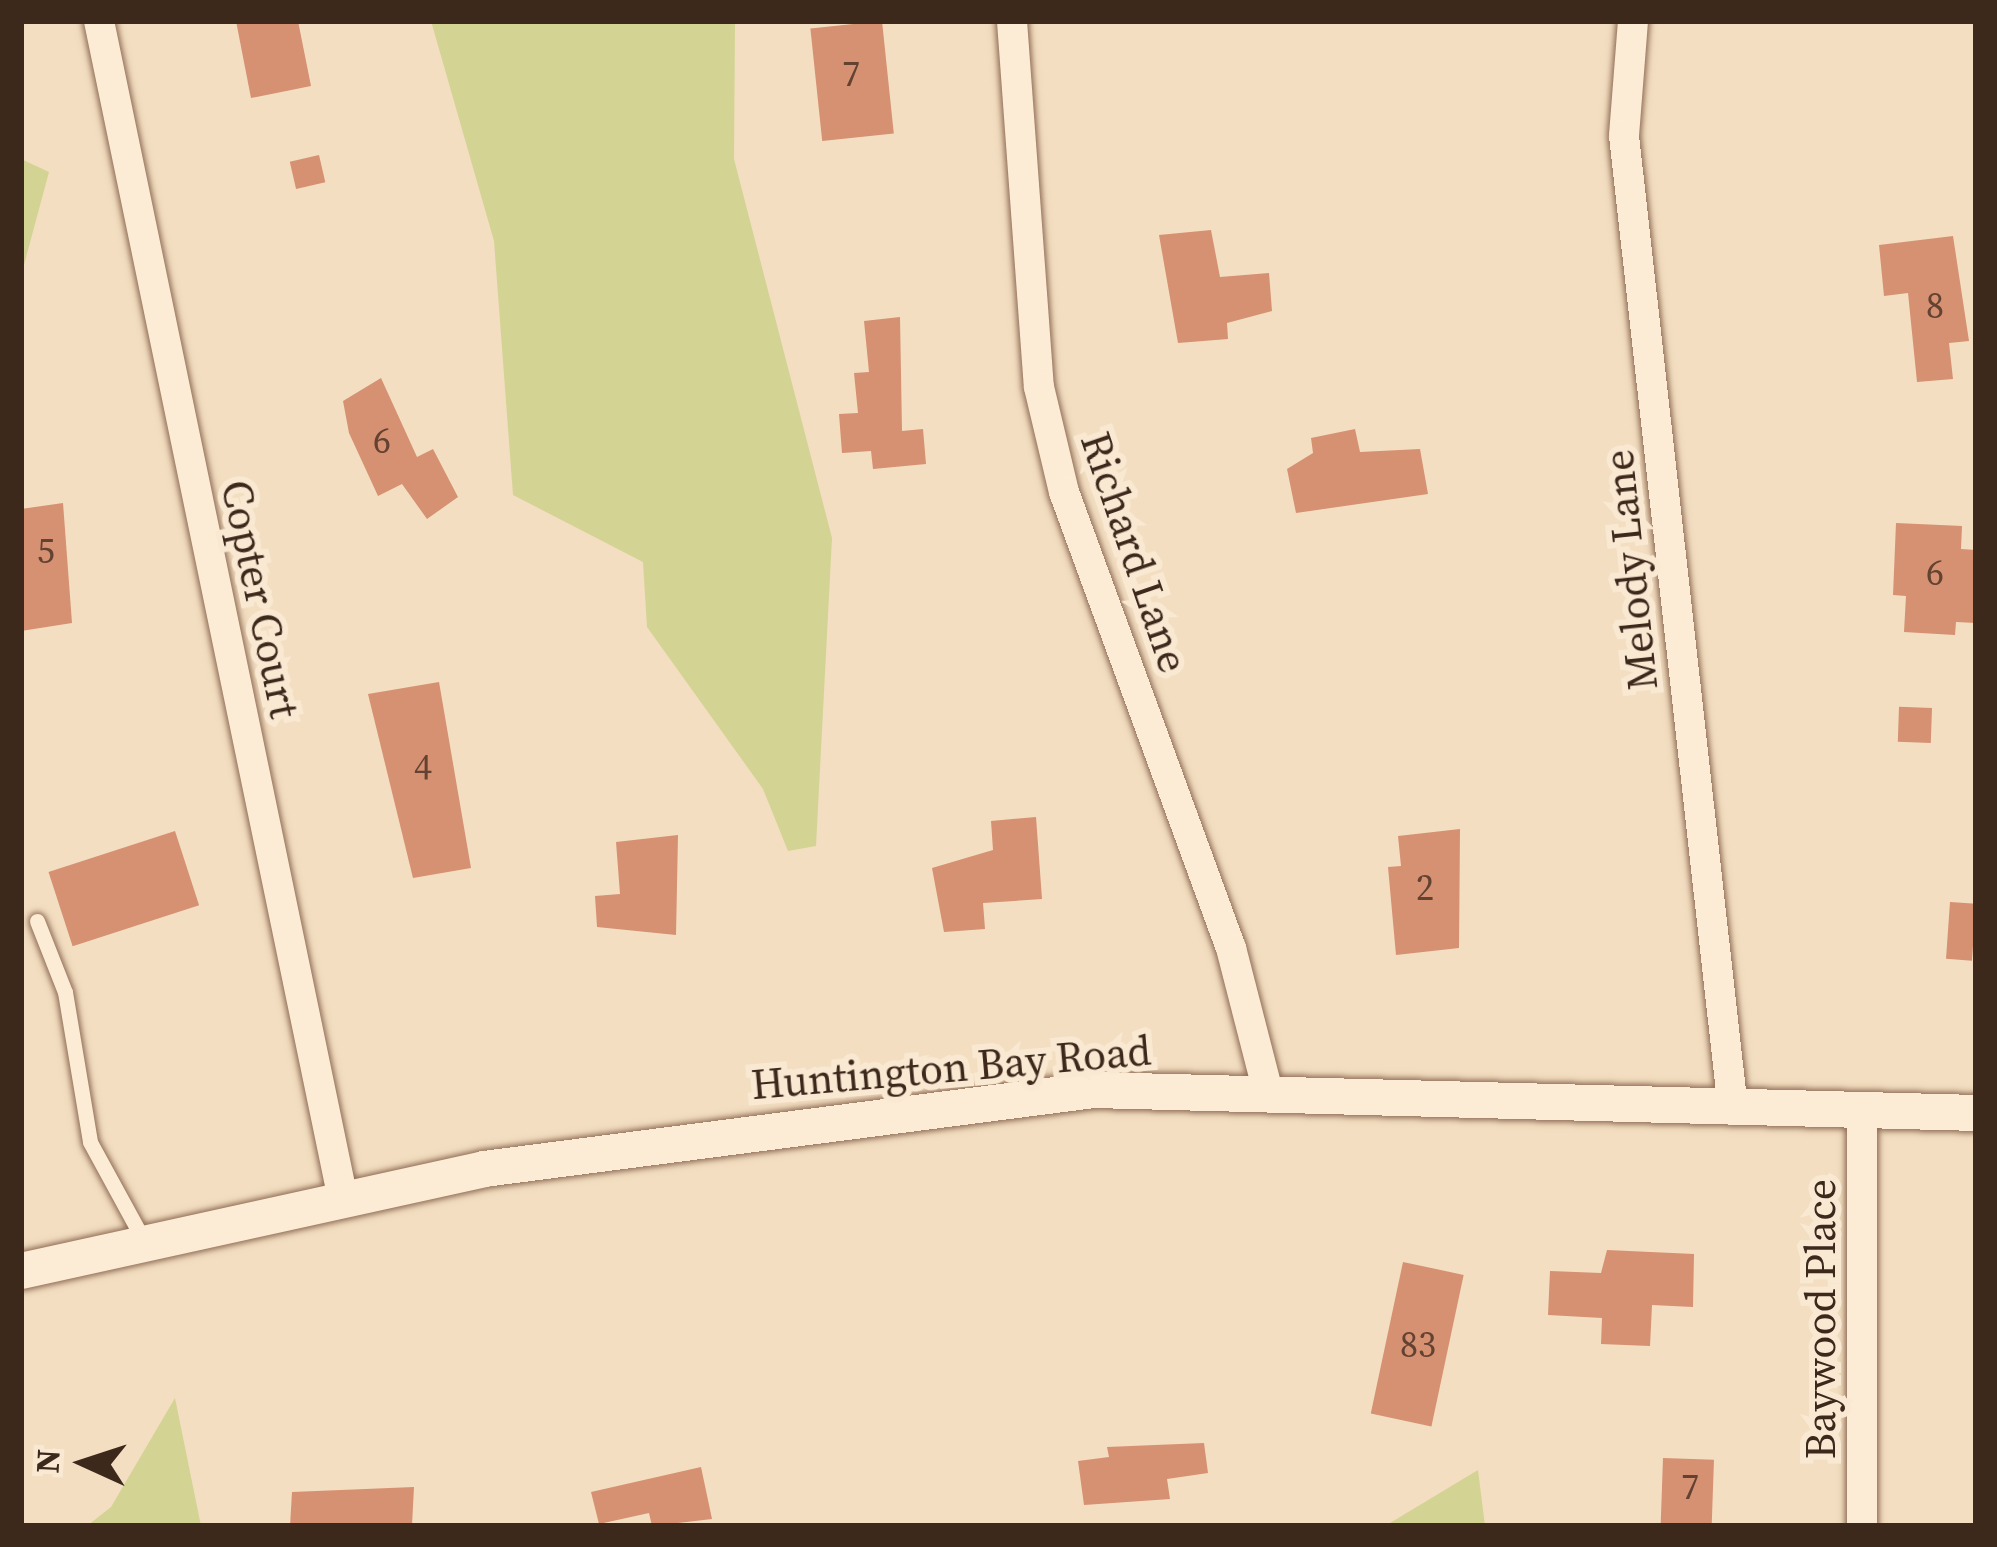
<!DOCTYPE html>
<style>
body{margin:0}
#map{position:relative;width:1997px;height:1547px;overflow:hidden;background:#f3dec1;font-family:"Source Serif 4",serif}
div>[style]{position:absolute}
.green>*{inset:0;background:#d3d393}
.building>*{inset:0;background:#d69072;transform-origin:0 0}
.roads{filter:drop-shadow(0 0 3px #906d56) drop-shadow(0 0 3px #906d56)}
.service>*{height:15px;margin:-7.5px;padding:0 7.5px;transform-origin:7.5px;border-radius:7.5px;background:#fdecd5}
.minor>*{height:30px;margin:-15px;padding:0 15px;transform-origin:15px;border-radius:15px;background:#fdecd5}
.tertiary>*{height:36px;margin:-18px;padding:0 18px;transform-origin:18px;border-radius:18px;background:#fdecd5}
span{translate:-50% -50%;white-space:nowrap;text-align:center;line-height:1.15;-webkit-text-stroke:12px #fae9d2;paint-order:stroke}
.number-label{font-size:36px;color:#634232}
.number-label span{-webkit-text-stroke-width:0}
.street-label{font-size:42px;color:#3d281c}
.frame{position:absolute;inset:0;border:24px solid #3d281c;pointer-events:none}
.north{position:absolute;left:24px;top:1403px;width:120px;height:120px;-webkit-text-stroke:9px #fae9d2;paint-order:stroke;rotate:273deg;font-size:33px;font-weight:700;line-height:48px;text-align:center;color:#3d281c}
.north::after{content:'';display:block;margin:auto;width:42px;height:54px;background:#3d281c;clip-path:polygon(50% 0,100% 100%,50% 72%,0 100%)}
</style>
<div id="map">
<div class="green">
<div style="clip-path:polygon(431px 21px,735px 21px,734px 159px,832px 538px,816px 846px,788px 851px,763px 789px,647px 627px,643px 562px,513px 495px,494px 241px)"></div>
<div style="clip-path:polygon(21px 159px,49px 172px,21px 276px)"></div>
<div style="clip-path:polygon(175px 1398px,201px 1526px,87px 1526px,111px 1507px)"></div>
<div style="clip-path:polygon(1478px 1470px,1485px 1526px,1385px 1526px)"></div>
</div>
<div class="building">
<div style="clip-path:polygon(236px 21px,298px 21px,311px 86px,251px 98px)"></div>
<div style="left:882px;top:21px;width:113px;height:72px;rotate:84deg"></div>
<div style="left:319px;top:155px;width:28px;height:30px;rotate:77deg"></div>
<div style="clip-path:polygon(1211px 230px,1220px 277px,1269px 273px,1272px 311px,1227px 323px,1228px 339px,1178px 343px,1159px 235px)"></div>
<div style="clip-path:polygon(1953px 236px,1969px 341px,1949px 343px,1953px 379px,1917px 382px,1908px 293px,1884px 296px,1879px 245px)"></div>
<div style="clip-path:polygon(900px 317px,902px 431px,923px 429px,926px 464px,873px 469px,871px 451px,842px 453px,839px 414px,858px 413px,854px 373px,869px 372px,864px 321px)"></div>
<div style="clip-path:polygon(381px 378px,417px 457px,433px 449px,458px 497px,427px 519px,402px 484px,378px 496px,349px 433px,343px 401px)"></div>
<div style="clip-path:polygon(1355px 429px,1360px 452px,1420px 449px,1428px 494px,1296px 513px,1287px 469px,1313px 453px,1311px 438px)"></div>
<div style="clip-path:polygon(63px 503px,72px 623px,21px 631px,21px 509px)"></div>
<div style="clip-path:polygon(1896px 523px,1962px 526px,1961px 549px,1976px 550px,1976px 623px,1956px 622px,1955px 635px,1904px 632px,1906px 596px,1893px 595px)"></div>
<div style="clip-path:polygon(439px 682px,471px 868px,413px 878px,368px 694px)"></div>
<div style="left:1932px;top:708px;width:35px;height:33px;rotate:92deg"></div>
<div style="clip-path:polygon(1036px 817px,1042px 899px,983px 903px,985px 929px,944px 932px,932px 868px,993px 850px,991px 821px)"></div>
<div style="clip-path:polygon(1460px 829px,1459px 948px,1396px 955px,1388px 867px,1401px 866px,1398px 836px)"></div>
<div style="left:175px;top:831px;width:78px;height:133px;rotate:72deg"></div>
<div style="clip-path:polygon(678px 835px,676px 935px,597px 927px,595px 896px,620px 894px,616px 842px)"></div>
<div style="left:1950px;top:902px;width:26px;height:57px;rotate:4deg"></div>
<div style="clip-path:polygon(1607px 1250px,1694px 1254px,1693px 1307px,1652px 1305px,1650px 1346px,1601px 1344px,1602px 1318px,1548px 1315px,1550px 1271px,1601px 1273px)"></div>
<div style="left:1403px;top:1262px;width:62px;height:155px;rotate:12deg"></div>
<div style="clip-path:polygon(1204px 1443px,1208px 1473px,1167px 1479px,1170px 1499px,1084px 1505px,1078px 1461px,1109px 1457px,1107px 1447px)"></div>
<div style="left:1663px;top:1458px;width:51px;height:68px;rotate:2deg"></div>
<div style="clip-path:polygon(701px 1467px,712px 1519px,652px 1526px,649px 1513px,599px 1524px,591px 1492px)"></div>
<div style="clip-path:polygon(414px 1487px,412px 1525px,290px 1526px,292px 1492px)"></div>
</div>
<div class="roads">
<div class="service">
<div style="left:37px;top:921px;width:76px;rotate:68.5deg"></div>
<div style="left:65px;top:992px;width:152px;rotate:80.5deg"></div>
<div style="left:90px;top:1142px;width:113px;rotate:61.4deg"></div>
</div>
<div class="minor">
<div style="left:99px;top:21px;width:1198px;rotate:78.3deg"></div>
<div style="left:1012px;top:21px;width:367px;rotate:85.8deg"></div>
<div style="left:1039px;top:387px;width:108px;rotate:76.6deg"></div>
<div style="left:1064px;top:492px;width:486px;rotate:69.9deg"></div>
<div style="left:1231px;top:948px;width:149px;rotate:75.6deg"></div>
<div style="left:1633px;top:21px;width:115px;rotate:94.5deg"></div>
<div style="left:1624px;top:136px;width:980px;rotate:83.61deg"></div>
<div style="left:1862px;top:1526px;width:413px;rotate:-90deg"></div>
</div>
<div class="tertiary">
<div style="left:21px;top:1271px;width:474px;rotate:-12.4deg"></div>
<div style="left:484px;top:1169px;width:615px;rotate:-7.38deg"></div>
<div style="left:1094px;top:1090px;width:882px;rotate:1.49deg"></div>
</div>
</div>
<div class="number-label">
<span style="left:851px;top:74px">7</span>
<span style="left:1935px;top:306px">8</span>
<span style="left:382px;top:441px">6</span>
<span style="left:46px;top:551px">5</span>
<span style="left:1935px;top:573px">6</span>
<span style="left:423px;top:767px">4</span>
<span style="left:1425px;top:888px">2</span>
<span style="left:1418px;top:1345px">83</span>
<span style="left:1690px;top:1487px">7</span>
</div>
<div class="street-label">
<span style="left:1135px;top:552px;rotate:71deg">Richard Lane</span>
<span style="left:1630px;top:570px;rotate:-96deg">Melody Lane</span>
<span style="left:261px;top:599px;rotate:78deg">Copter Court</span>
<span style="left:951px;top:1067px;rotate:-5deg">Huntington Bay Road</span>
<span style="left:1820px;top:1319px;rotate:-90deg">Baywood Place</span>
</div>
<div class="frame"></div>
<div class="north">N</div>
</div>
